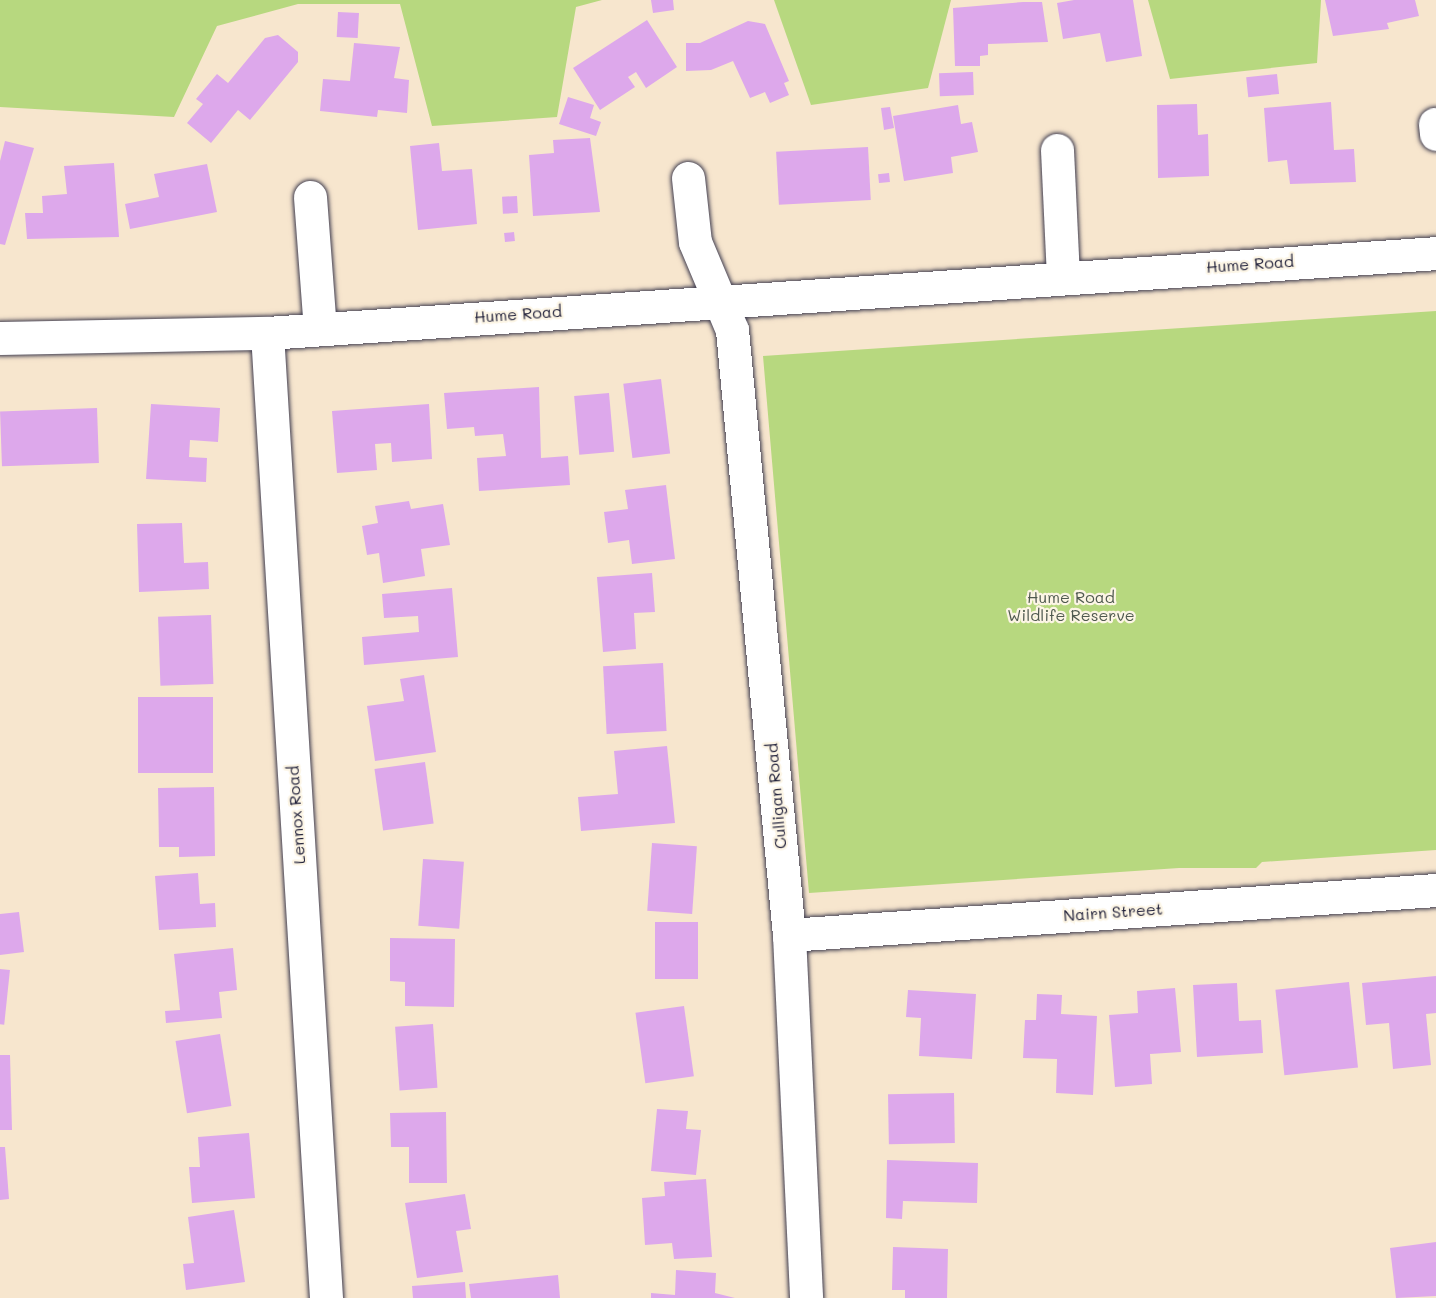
<!DOCTYPE html>
<style>
body{margin:0}
#map{position:relative;width:1436px;height:1298px;overflow:hidden;background:#f7e6ce;font-family:Mali,sans-serif}
div>[style]{position:absolute}
.green>*{inset:0;background:#b7d87f}
.building>*{inset:0;background:#dda8eb;transform-origin:0 0}
.roads{filter:drop-shadow(0 0 2px #423f51) drop-shadow(0 0 2px #423f51)}
.street>*{height:33px;margin:-16.5px;padding:0 16.5px;transform-origin:16.5px;border-radius:16.5px;background:#fff}
.secondary>*{height:33px;margin:-16.5px;padding:0 16.5px;transform-origin:16.5px;border-radius:16.5px;background:#fff}
span{translate:-50% -50%;white-space:nowrap;text-align:center;line-height:1.15;-webkit-text-stroke:4.5px #fcf5e5;paint-order:stroke}
.street-label{font-size:16px;color:#22223b}
.park-label{font-size:16px;color:#4f594f}
</style>
<div id="map">
<div class="green">
<div style="clip-path:polygon(0 0,602px 0,576px 7px,557px 117px,432px 126px,400px 4px,298px 4px,217px 26px,174px 117px,0 107px)"></div>
<div style="clip-path:polygon(774px 0,951px 0,928px 88px,811px 105px)"></div>
<div style="clip-path:polygon(1148px 0,1321px 0,1317px 63px,1170px 79px)"></div>
<div style="clip-path:polygon(1436px 311px,1436px 850px,1262px 862px,1256px 868px,1179px 868px,809px 893px,763px 356px)"></div>
</div>
<div class="building">
<div style="clip-path:polygon(651px 0,673px 0,674px 10px,653px 13px)"></div>
<div style="clip-path:polygon(1074px 0,1133px 0,1142px 56px,1106px 62px,1100px 33px,1063px 39px,1057px 3px)"></div>
<div style="clip-path:polygon(1325px 0,1415px 0,1419px 16px,1387px 23px,1389px 29px,1333px 36px)"></div>
<div style="clip-path:polygon(1023px 2px,1042px 2px,1048px 42px,988px 44px,988px 55px,980px 56px,980px 66px,955px 66px,953px 8px)"></div>
<div style="left:338px;top:12px;width:21px;height:25px;rotate:3deg"></div>
<div style="clip-path:polygon(647px 20px,677px 67px,646px 88px,636px 72px,628px 77px,635px 87px,600px 110px,573px 68px)"></div>
<div style="clip-path:polygon(748px 21px,765px 24px,789px 81px,784px 83px,789px 95px,770px 103px,765px 92px,750px 98px,733px 61px,711px 70px,686px 71px,686px 43px,700px 43px)"></div>
<div style="clip-path:polygon(278px 35px,298px 52px,298px 62px,250px 120px,238px 110px,211px 143px,187px 123px,203px 104px,196px 99px,217px 74px,228px 83px,265px 38px)"></div>
<div style="clip-path:polygon(354px 43px,400px 47px,394px 78px,409px 80px,407px 113px,378px 110px,377px 117px,320px 111px,323px 79px,350px 81px)"></div>
<div style="left:973px;top:72px;width:23px;height:34px;rotate:88deg"></div>
<div style="left:1277px;top:74px;width:20px;height:31px;rotate:84deg"></div>
<div style="clip-path:polygon(568px 97px,594px 105px,590px 118px,601px 122px,596px 136px,559px 124px)"></div>
<div style="clip-path:polygon(1331px 102px,1334px 150px,1354px 149px,1356px 182px,1290px 184px,1287px 160px,1268px 162px,1264px 108px)"></div>
<div style="clip-path:polygon(1197px 104px,1198px 135px,1208px 134px,1209px 176px,1158px 178px,1157px 105px)"></div>
<div style="clip-path:polygon(958px 105px,961px 124px,972px 122px,978px 152px,951px 157px,953px 173px,904px 181px,893px 116px)"></div>
<div style="clip-path:polygon(890px 107px,894px 128px,884px 130px,881px 108px)"></div>
<div style="clip-path:polygon(590px 138px,600px 212px,533px 216px,529px 155px,554px 153px,553px 140px)"></div>
<div style="clip-path:polygon(5px 141px,34px 148px,5px 245px,0 244px,0 161px)"></div>
<div style="clip-path:polygon(439px 143px,442px 171px,472px 169px,477px 224px,418px 230px,410px 146px)"></div>
<div style="left:868px;top:147px;width:53px;height:92px;rotate:87deg"></div>
<div style="clip-path:polygon(114px 163px,119px 237px,27px 239px,25px 213px,43px 213px,42px 196px,67px 194px,64px 166px)"></div>
<div style="clip-path:polygon(207px 164px,217px 212px,130px 229px,125px 204px,159px 197px,154px 174px)"></div>
<div style="left:889px;top:173px;width:9px;height:11px;rotate:84deg"></div>
<div style="left:517px;top:196px;width:17px;height:15px;rotate:87deg"></div>
<div style="left:514px;top:232px;width:9px;height:10px;rotate:84deg"></div>
<div style="left:661px;top:379px;width:75px;height:38px;rotate:83deg"></div>
<div style="clip-path:polygon(539px 387px,541px 458px,568px 456px,570px 485px,479px 491px,477px 458px,506px 456px,503px 434px,475px 436px,474px 427px,447px 429px,444px 393px)"></div>
<div style="left:609px;top:393px;width:59px;height:35px;rotate:85deg"></div>
<div style="clip-path:polygon(151px 404px,220px 408px,218px 442px,190px 440px,189px 457px,207px 458px,206px 482px,146px 479px)"></div>
<div style="clip-path:polygon(429px 404px,432px 459px,392px 462px,391px 443px,375px 444px,377px 470px,337px 473px,332px 411px)"></div>
<div style="left:97px;top:408px;width:55px;height:97px;rotate:88deg"></div>
<div style="clip-path:polygon(666px 485px,675px 559px,632px 564px,629px 540px,608px 543px,604px 512px,628px 509px,625px 490px)"></div>
<div style="clip-path:polygon(409px 501px,411px 509px,443px 504px,450px 545px,421px 549px,425px 576px,383px 583px,379px 553px,367px 555px,362px 526px,378px 523px,375px 506px)"></div>
<div style="clip-path:polygon(182px 523px,184px 563px,208px 562px,209px 589px,139px 592px,137px 524px)"></div>
<div style="clip-path:polygon(652px 573px,655px 612px,634px 613px,636px 649px,603px 652px,597px 577px)"></div>
<div style="clip-path:polygon(452px 588px,458px 657px,364px 665px,362px 637px,419px 632px,418px 616px,384px 618px,382px 594px)"></div>
<div style="left:211px;top:615px;width:69px;height:53px;rotate:88deg"></div>
<div style="left:663px;top:663px;width:68px;height:60px;rotate:87deg"></div>
<div style="clip-path:polygon(424px 675px,436px 752px,375px 761px,367px 706px,404px 701px,400px 679px)"></div>
<div style="left:138px;top:697px;width:75px;height:76px"></div>
<div style="clip-path:polygon(667px 746px,675px 823px,581px 831px,578px 797px,618px 794px,614px 751px)"></div>
<div style="left:425px;top:762px;width:62px;height:51px;rotate:82deg"></div>
<div style="clip-path:polygon(214px 787px,215px 856px,179px 857px,179px 847px,159px 847px,158px 788px)"></div>
<div style="left:652px;top:843px;width:45px;height:68px;rotate:4deg"></div>
<div style="left:423px;top:859px;width:41px;height:67px;rotate:4deg"></div>
<div style="clip-path:polygon(198px 873px,200px 904px,215px 903px,216px 927px,159px 930px,155px 876px)"></div>
<div style="clip-path:polygon(19px 912px,24px 952px,0 955px,0 914px)"></div>
<div style="left:655px;top:922px;width:43px;height:57px"></div>
<div style="clip-path:polygon(390px 938px,455px 939px,454px 1007px,405px 1006px,405px 982px,390px 981px)"></div>
<div style="clip-path:polygon(233px 948px,237px 990px,219px 992px,222px 1018px,166px 1023px,165px 1011px,180px 1010px,174px 954px)"></div>
<div style="left:0;top:969px;width:10px;height:55px;rotate:6deg"></div>
<div style="clip-path:polygon(1436px 976px,1436px 1013px,1426px 1014px,1431px 1065px,1393px 1069px,1389px 1023px,1366px 1025px,1362px 983px)"></div>
<div style="left:1349px;top:982px;width:86px;height:74px;rotate:84deg"></div>
<div style="clip-path:polygon(1237px 983px,1239px 1021px,1261px 1020px,1263px 1053px,1197px 1057px,1193px 985px)"></div>
<div style="clip-path:polygon(1175px 988px,1181px 1052px,1150px 1054px,1152px 1084px,1115px 1087px,1109px 1015px,1138px 1013px,1137px 991px)"></div>
<div style="clip-path:polygon(908px 990px,976px 994px,972px 1059px,919px 1056px,921px 1018px,906px 1017px)"></div>
<div style="clip-path:polygon(1037px 994px,1062px 995px,1061px 1014px,1097px 1016px,1093px 1095px,1056px 1093px,1057px 1059px,1023px 1058px,1025px 1020px,1036px 1020px)"></div>
<div style="left:684px;top:1006px;width:71px;height:49px;rotate:82deg"></div>
<div style="left:433px;top:1024px;width:64px;height:38px;rotate:86deg"></div>
<div style="left:220px;top:1034px;width:73px;height:45px;rotate:81deg"></div>
<div style="clip-path:polygon(0 1055px,10px 1055px,12px 1130px,0 1130px)"></div>
<div style="left:954px;top:1093px;width:50px;height:66px;rotate:89deg"></div>
<div style="clip-path:polygon(657px 1109px,688px 1111px,686px 1129px,701px 1130px,696px 1175px,651px 1171px)"></div>
<div style="clip-path:polygon(446px 1112px,447px 1183px,409px 1183px,409px 1147px,391px 1147px,390px 1113px)"></div>
<div style="clip-path:polygon(249px 1133px,255px 1198px,192px 1203px,189px 1167px,200px 1167px,198px 1137px)"></div>
<div style="clip-path:polygon(0 1147px,5px 1147px,9px 1199px,0 1200px)"></div>
<div style="clip-path:polygon(887px 1160px,978px 1163px,977px 1203px,903px 1201px,902px 1219px,886px 1218px)"></div>
<div style="clip-path:polygon(706px 1179px,712px 1257px,674px 1259px,672px 1243px,645px 1245px,642px 1198px,665px 1196px,664px 1182px)"></div>
<div style="clip-path:polygon(465px 1194px,471px 1229px,456px 1231px,463px 1272px,417px 1278px,405px 1203px)"></div>
<div style="clip-path:polygon(234px 1210px,245px 1282px,186px 1290px,183px 1264px,194px 1263px,188px 1217px)"></div>
<div style="clip-path:polygon(1436px 1242px,1436px 1296px,1396px 1298px,1390px 1248px)"></div>
<div style="clip-path:polygon(893px 1247px,948px 1249px,947px 1298px,905px 1298px,905px 1290px,892px 1290px)"></div>
<div style="clip-path:polygon(676px 1270px,716px 1273px,715px 1293px,735px 1298px,651px 1298px,651px 1293px,675px 1295px)"></div>
<div style="clip-path:polygon(558px 1275px,560px 1298px,471px 1298px,469px 1284px)"></div>
<div style="clip-path:polygon(465px 1282px,466px 1298px,413px 1298px,412px 1286px)"></div>
</div>
<div class="roads">
<div class="street">
<div style="left:1435px;top:124px;width:10px;rotate:84deg"></div>
<div style="left:1057px;top:150px;width:126px;rotate:87.3deg"></div>
<div style="left:688px;top:178px;width:64px;rotate:83.8deg"></div>
<div style="left:695px;top:242px;width:95px;rotate:67.2deg"></div>
<div style="left:732px;top:330px;width:608px;rotate:84.62deg"></div>
<div style="left:789px;top:935px;width:363px;rotate:87.3deg"></div>
<div style="left:310px;top:197px;width:132px;rotate:85.7deg"></div>
<div style="left:267px;top:333px;width:967px;rotate:86.5deg"></div>
<div style="left:789px;top:935px;width:649px;rotate:-3.98deg"></div>
</div>
<div class="secondary">
<div style="left:0;top:338px;width:267px;rotate:-1.1deg"></div>
<div style="left:267px;top:333px;width:1172px;rotate:-3.91deg"></div>
</div>
</div>
<div class="street-label">
<span style="left:1250px;top:264px;rotate:-4deg">Hume Road</span>
<span style="left:518px;top:314px;rotate:-4deg">Hume Road</span>
<span style="left:776px;top:796px;rotate:-95deg">Culligan Road</span>
<span style="left:296px;top:815px;rotate:-94deg">Lennox Road</span>
<span style="left:1113px;top:912px;rotate:-4deg">Nairn Street</span>
</div>
<div class="park-label">
<span style="left:1071px;top:606px">Hume Road<br>Wildlife Reserve</span>
</div>
</div>
